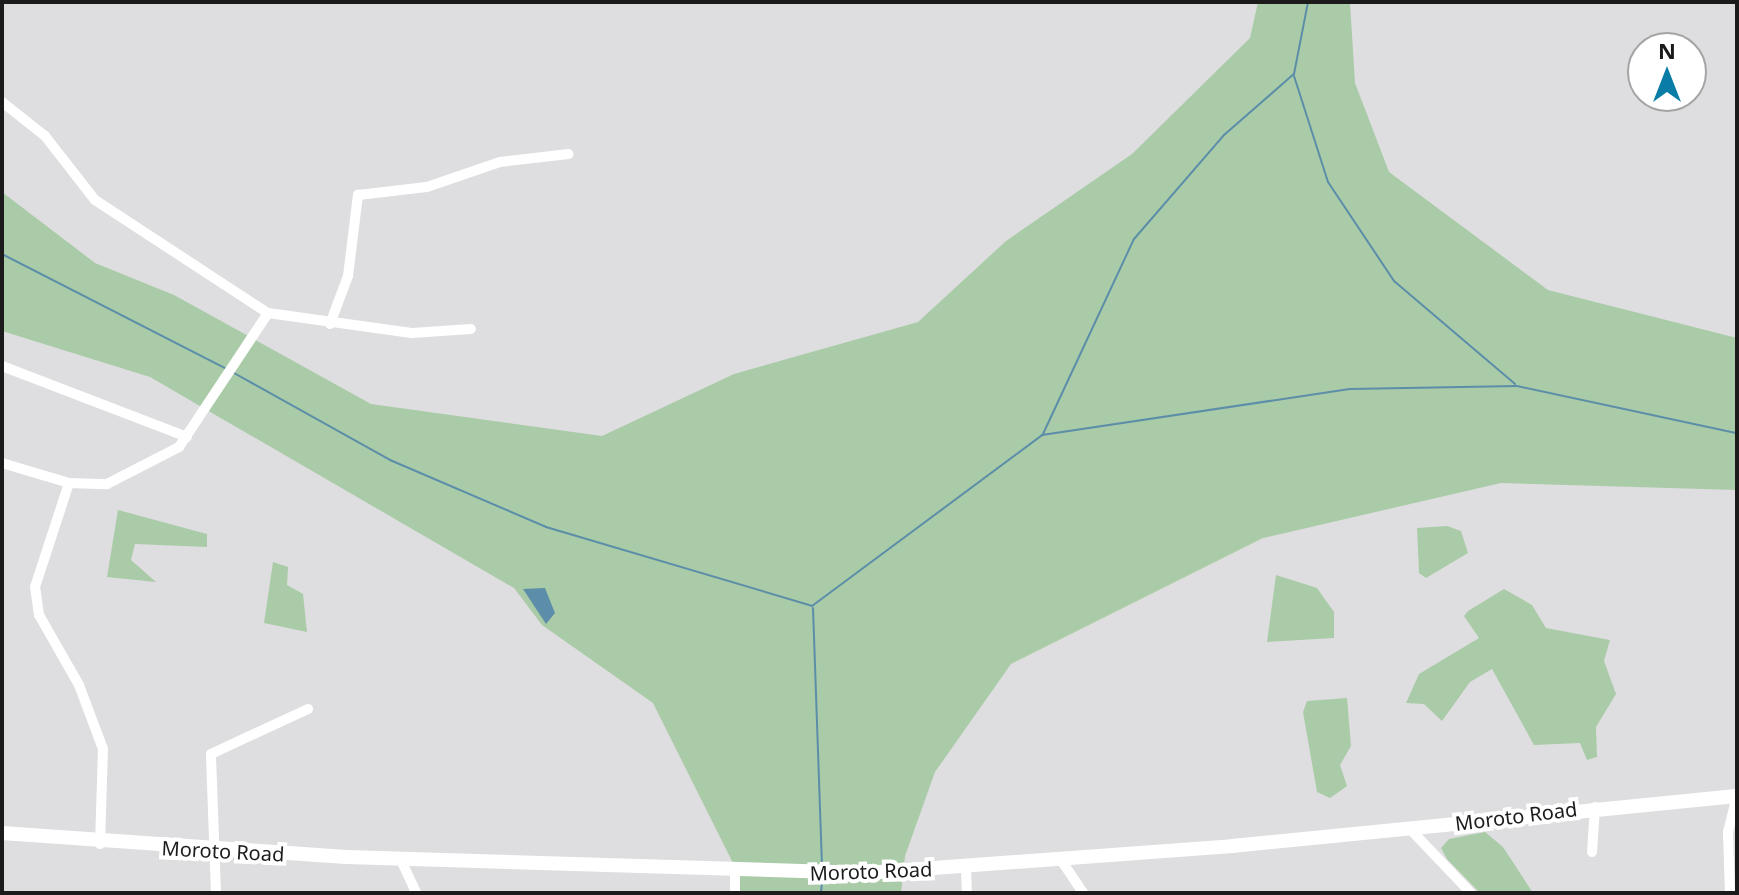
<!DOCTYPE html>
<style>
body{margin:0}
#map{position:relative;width:1739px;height:895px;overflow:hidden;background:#dedee0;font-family:"Noto Sans",sans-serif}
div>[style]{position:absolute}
.green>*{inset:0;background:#aacba7}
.water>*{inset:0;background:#5c8ea9}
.stream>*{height:2px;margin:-1px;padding:0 1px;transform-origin:1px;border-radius:1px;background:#5c8ea9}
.minor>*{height:10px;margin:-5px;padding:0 5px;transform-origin:5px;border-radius:5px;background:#fff}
.major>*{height:14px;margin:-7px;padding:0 7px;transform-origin:7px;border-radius:7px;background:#fff}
span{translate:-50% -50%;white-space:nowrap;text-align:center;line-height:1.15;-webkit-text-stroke:8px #fff;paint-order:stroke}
.street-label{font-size:20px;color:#1b1b1b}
.frame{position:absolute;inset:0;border:4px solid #1b1b1b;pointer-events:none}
.north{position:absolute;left:1627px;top:32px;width:80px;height:80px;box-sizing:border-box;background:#fff;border:2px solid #a4a4a4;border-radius:50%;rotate:0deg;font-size:22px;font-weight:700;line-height:32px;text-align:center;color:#1b1b1b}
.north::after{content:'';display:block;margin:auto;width:28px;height:36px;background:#097da5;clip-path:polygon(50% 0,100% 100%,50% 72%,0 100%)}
</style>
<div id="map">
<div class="green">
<div style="clip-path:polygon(1258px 2px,1350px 2px,1355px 83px,1389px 172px,1548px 290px,1737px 338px,1737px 490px,1501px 483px,1263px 538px,1011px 664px,935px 772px,905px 856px,901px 893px,736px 893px,733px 863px,653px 703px,542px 625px,514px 588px,150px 377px,2px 331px,2px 192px,95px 263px,174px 295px,371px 404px,602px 436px,734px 374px,918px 322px,1006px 241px,1132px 154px,1250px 38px)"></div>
<div style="clip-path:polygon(118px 510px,207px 534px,207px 547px,135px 544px,131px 560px,156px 582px,107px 577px)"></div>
<div style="clip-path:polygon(1447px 526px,1461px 531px,1468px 553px,1426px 578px,1419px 573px,1417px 528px)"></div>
<div style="clip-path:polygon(273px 562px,288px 567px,287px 585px,303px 594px,307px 632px,264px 623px)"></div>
<div style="clip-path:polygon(1276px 575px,1317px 588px,1334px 612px,1334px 638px,1267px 642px)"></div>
<div style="clip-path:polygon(1504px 589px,1532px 605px,1546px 628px,1610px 640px,1604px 661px,1616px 694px,1596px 727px,1597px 757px,1587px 760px,1580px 743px,1534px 745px,1492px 669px,1470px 682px,1442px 721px,1424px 704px,1406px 703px,1419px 674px,1479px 638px,1464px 616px,1468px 611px)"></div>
<div style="clip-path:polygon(1347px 698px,1351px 746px,1340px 765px,1347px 786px,1330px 798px,1317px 792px,1303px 712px,1307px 701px)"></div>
<div style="clip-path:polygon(1485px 832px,1503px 847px,1533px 893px,1480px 893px,1447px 859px,1441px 848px,1449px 839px)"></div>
</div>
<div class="water">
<div style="clip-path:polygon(545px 588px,555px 613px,546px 624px,523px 589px)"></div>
</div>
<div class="stream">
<div style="left:1294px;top:76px;width:111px;rotate:72.2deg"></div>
<div style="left:1328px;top:182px;width:119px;rotate:56.3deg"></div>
<div style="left:1394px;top:281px;width:159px;rotate:40.4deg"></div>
<div style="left:2px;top:254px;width:250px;rotate:27.1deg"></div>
<div style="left:234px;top:373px;width:179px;rotate:29.1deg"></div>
<div style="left:390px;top:460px;width:170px;rotate:23.2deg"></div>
<div style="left:546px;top:527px;width:277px;rotate:16.5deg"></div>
<div style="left:1043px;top:434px;width:215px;rotate:-65deg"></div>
<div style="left:1134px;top:239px;width:138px;rotate:-49.1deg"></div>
<div style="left:1224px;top:135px;width:93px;rotate:-41.1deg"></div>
<div style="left:1294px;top:74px;width:73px;rotate:-79deg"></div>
<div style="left:812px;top:606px;width:287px;rotate:-36.6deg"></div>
<div style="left:1042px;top:435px;width:311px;rotate:-8.5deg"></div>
<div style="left:1350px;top:389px;width:167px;rotate:-1deg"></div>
<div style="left:1517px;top:386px;width:225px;rotate:12.1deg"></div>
<div style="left:813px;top:608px;width:255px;rotate:88deg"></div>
<div style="left:821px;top:893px;width:12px;rotate:-85deg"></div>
</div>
<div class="minor">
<div style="left:2px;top:102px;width:55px;rotate:38.3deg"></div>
<div style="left:45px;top:136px;width:81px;rotate:52deg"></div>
<div style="left:95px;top:200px;width:207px;rotate:33.2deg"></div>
<div style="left:268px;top:313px;width:145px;rotate:7.9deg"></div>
<div style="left:412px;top:333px;width:59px;rotate:-3.9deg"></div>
<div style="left:330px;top:324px;width:51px;rotate:-69.4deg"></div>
<div style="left:348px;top:276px;width:82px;rotate:-83deg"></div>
<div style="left:358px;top:195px;width:69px;rotate:-6.6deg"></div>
<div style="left:427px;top:187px;width:77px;rotate:-18.9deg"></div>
<div style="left:500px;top:162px;width:69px;rotate:-6.6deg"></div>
<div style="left:2px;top:366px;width:198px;rotate:21deg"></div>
<div style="left:2px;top:463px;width:70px;rotate:16.6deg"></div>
<div style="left:1410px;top:829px;width:88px;rotate:46.4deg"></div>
<div style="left:100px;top:844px;width:95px;rotate:-88.2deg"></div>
<div style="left:103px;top:749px;width:68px;rotate:-110.6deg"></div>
<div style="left:79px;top:685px;width:81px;rotate:-119.7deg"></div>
<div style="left:39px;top:615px;width:28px;rotate:-98deg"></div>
<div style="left:35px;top:587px;width:109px;rotate:-71.9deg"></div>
<div style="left:69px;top:483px;width:38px;rotate:2deg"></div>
<div style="left:107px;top:484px;width:81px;rotate:-27.2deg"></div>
<div style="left:179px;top:447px;width:161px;rotate:-56.4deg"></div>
<div style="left:1592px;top:852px;width:45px;rotate:-86.2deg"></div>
<div style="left:400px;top:858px;width:38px;rotate:65deg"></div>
<div style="left:1061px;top:860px;width:40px;rotate:56deg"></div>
<div style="left:966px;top:868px;width:25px;rotate:88deg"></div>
<div style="left:216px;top:893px;width:139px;rotate:-92.1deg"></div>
<div style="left:211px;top:754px;width:107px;rotate:-24.9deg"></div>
<div style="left:735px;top:893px;width:20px;rotate:-90deg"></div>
<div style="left:1730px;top:893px;width:61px;rotate:-91.9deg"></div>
<div style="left:1728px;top:832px;width:37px;rotate:-76deg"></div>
</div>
<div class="major">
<div style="left:2px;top:833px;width:345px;rotate:4deg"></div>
<div style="left:346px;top:857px;width:520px;rotate:1.76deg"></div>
<div style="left:866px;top:873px;width:367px;rotate:-4.2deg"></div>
<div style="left:1232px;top:846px;width:507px;rotate:-5.65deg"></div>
</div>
<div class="street-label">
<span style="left:1516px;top:816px;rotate:-7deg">Moroto Road</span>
<span style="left:223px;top:851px;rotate:3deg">Moroto Road</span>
<span style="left:871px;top:871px;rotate:-2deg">Moroto Road</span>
</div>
<div class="frame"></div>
<div class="north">N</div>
</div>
